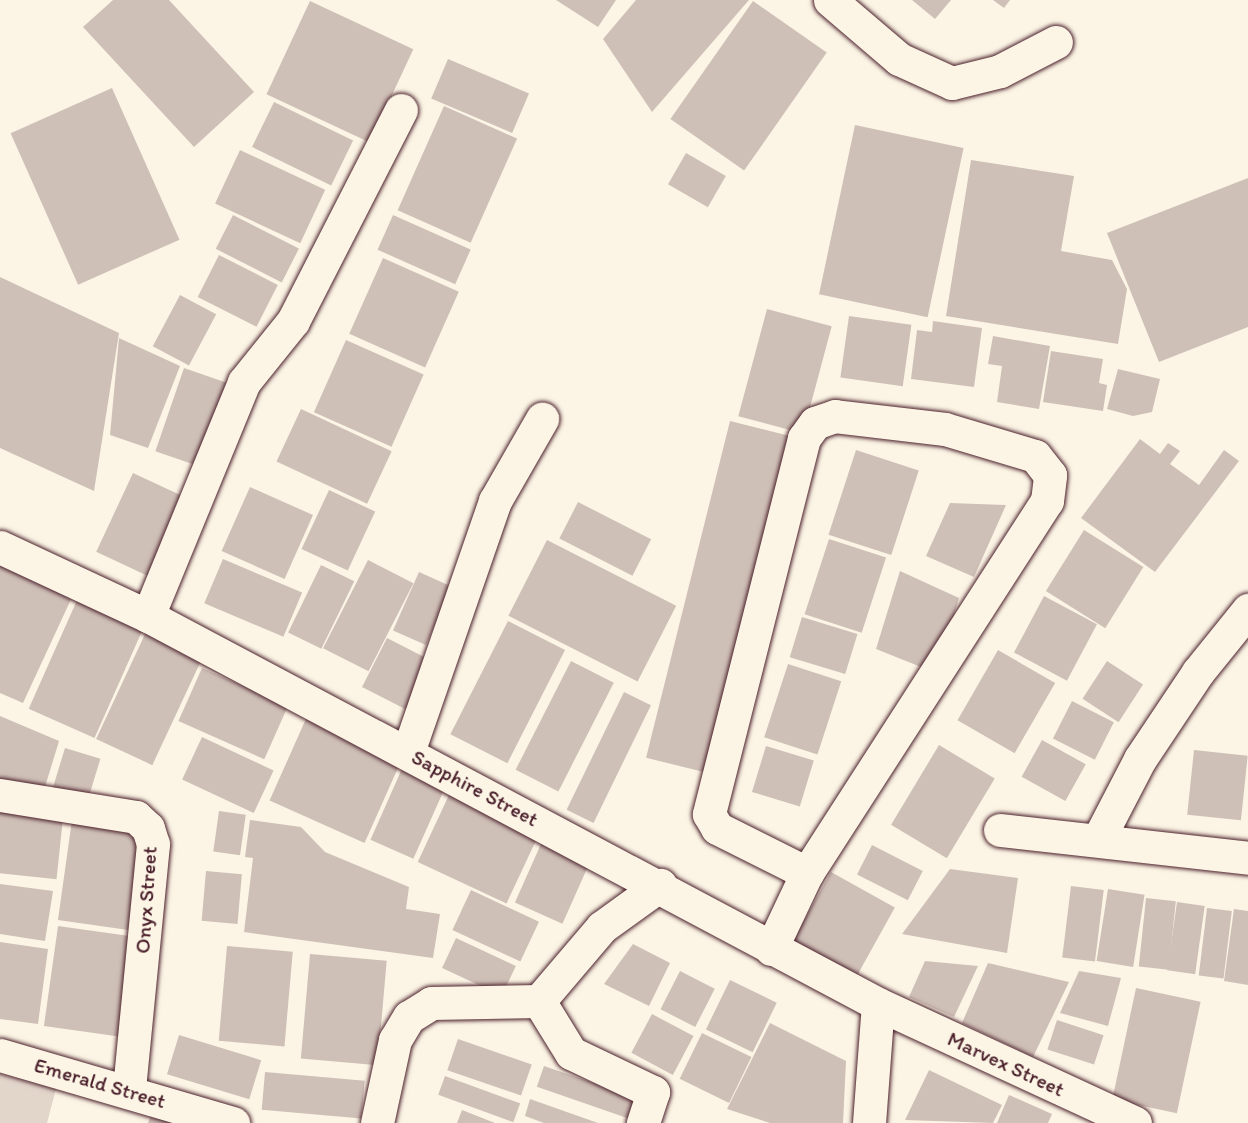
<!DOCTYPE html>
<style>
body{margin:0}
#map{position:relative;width:1248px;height:1123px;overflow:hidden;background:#fcf5e5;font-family:Itim,sans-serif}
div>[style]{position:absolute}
.green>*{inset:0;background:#e2d5ca}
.building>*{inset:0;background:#cfc0b7;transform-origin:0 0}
.roads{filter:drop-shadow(0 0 2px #4a1f2b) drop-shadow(0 0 2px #4a1f2b)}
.minor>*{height:33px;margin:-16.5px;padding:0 16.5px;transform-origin:16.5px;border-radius:16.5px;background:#fcf5e5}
span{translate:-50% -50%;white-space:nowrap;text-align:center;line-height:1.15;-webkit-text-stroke:6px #fcf5e5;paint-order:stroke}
.street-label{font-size:21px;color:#4a1f2b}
</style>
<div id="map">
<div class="green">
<div style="clip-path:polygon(0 1074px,56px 1089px,47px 1123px,0 1123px)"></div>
</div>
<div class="building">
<div style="clip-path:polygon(113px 0,169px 0,254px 92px,194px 147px,83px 27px)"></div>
<div style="clip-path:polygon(556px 0,616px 0,598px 27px)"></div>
<div style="clip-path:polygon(636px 0,749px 0,652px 112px,603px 39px)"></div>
<div style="clip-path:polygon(912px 0,951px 0,935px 19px)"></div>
<div style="clip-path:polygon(993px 0,1010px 0,1004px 8px)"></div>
<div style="left:310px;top:1px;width:114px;height:103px;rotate:25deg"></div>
<div style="left:753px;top:1px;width:90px;height:144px;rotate:35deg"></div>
<div style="left:448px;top:59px;width:88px;height:43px;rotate:23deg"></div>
<div style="left:112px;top:88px;width:166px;height:111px;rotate:66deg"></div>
<div style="left:274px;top:102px;width:88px;height:50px;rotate:26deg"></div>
<div style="left:444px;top:106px;width:80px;height:114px;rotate:24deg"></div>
<div style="left:855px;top:125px;width:111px;height:173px;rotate:12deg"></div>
<div style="left:240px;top:150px;width:94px;height:59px;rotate:25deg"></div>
<div style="left:686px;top:153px;width:46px;height:36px;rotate:30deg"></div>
<div style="clip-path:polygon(971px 160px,1074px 176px,1061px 251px,1112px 260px,1127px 289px,1118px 344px,946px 316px)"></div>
<div style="clip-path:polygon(1248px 178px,1248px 327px,1159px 362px,1107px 233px)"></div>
<div style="left:233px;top:215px;width:74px;height:38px;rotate:27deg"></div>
<div style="left:393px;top:215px;width:85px;height:38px;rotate:24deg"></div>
<div style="left:219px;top:255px;width:66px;height:47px;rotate:27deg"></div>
<div style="left:383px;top:258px;width:83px;height:83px;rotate:24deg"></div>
<div style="clip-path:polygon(0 277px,119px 333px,94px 491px,0 448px)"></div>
<div style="left:180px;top:295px;width:41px;height:58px;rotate:28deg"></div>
<div style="left:767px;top:309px;width:67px;height:111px;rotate:15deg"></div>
<div style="left:849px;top:316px;width:63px;height:62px;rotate:8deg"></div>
<div style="clip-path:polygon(933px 321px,982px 328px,974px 387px,911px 379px,917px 330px,932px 332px)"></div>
<div style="clip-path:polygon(993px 336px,1050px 346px,1039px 409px,997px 402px,1002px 366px,988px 364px)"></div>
<div style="clip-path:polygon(119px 338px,180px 366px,148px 448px,110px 435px)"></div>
<div style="left:346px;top:340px;width:85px;height:79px;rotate:24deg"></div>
<div style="clip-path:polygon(1051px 351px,1103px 359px,1099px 383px,1107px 385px,1103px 411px,1043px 402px)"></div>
<div style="left:184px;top:368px;width:49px;height:88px;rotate:19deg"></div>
<div style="clip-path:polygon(1118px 369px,1160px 379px,1152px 412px,1133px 416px,1107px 409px)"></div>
<div style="left:301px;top:409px;width:100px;height:58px;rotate:25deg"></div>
<div style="left:730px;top:421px;width:73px;height:347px;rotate:14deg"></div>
<div style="clip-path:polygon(1140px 439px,1160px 454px,1168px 443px,1180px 451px,1170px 464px,1199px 485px,1224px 450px,1239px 461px,1155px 572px,1081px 518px)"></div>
<div style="left:856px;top:450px;width:66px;height:89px;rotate:18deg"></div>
<div style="left:133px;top:473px;width:64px;height:87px;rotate:25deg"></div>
<div style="left:250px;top:487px;width:69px;height:70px;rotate:24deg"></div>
<div style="left:329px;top:490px;width:51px;height:65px;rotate:25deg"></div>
<div style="left:578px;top:502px;width:82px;height:41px;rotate:27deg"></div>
<div style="clip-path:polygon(950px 503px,1006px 505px,974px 577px,926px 556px)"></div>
<div style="left:1084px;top:530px;width:70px;height:72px;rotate:32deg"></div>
<div style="left:829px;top:539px;width:60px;height:79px;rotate:18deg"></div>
<div style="left:547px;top:540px;width:145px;height:85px;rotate:27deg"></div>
<div style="left:223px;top:559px;width:86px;height:48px;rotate:23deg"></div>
<div style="left:368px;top:560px;width:51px;height:99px;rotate:27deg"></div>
<div style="clip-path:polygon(0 561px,73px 595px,23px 703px,0 693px)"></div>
<div style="left:321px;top:565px;width:37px;height:75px;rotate:26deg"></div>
<div style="clip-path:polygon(900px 571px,959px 598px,936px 673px,876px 649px)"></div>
<div style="left:419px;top:572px;width:36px;height:64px;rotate:24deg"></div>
<div style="left:82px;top:589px;width:72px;height:131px;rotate:24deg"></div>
<div style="left:1044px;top:596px;width:60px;height:64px;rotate:28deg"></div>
<div style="left:802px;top:617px;width:58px;height:42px;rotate:17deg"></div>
<div style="left:508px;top:621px;width:64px;height:127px;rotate:27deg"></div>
<div style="left:146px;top:632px;width:62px;height:118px;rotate:25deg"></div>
<div style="left:387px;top:638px;width:56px;height:55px;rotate:27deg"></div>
<div style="left:998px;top:650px;width:66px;height:81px;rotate:30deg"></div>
<div style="left:571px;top:661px;width:48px;height:122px;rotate:27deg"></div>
<div style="left:1107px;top:661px;width:43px;height:45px;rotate:33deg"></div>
<div style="left:788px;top:664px;width:56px;height:77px;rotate:18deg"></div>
<div style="left:202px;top:668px;width:94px;height:58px;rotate:24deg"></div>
<div style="left:624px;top:692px;width:30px;height:131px;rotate:26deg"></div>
<div style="left:1072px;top:701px;width:47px;height:42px;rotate:27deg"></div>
<div style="left:309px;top:712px;width:104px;height:97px;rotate:24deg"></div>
<div style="clip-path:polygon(0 716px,59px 741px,45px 787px,0 780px)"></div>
<div style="left:202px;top:737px;width:79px;height:47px;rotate:25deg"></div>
<div style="left:1042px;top:740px;width:50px;height:42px;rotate:29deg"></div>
<div style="left:939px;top:745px;width:65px;height:93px;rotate:31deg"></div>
<div style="left:766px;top:746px;width:50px;height:48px;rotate:17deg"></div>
<div style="left:65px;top:748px;width:37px;height:42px;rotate:17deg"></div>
<div style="left:1194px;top:750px;width:54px;height:65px;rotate:6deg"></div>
<div style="left:405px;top:762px;width:47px;height:85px;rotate:24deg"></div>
<div style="left:449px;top:795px;width:98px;height:74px;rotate:25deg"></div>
<div style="left:0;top:805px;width:64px;height:68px;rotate:6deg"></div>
<div style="left:219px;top:811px;width:27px;height:41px;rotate:8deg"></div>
<div style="left:72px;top:820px;width:71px;height:101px;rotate:8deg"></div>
<div style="clip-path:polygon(250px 820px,301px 827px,325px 852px,409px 887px,406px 909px,440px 914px,433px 958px,244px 932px,253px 858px,245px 857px)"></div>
<div style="left:545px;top:835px;width:52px;height:74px;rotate:24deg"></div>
<div style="left:872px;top:845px;width:57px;height:33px;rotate:27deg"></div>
<div style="clip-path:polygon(950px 869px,1018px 878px,1007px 953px,902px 934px)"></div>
<div style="left:206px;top:871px;width:36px;height:50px;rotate:5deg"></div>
<div style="left:831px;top:872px;width:73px;height:81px;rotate:29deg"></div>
<div style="clip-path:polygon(0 884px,53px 891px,45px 941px,0 934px)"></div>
<div style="left:1071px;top:886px;width:33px;height:72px;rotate:7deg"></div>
<div style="left:1108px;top:889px;width:37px;height:73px;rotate:9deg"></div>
<div style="left:471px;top:890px;width:75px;height:44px;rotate:25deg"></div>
<div style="left:1146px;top:898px;width:30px;height:69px;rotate:6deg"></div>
<div style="left:1177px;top:902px;width:28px;height:69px;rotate:8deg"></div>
<div style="left:1207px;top:908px;width:25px;height:68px;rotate:7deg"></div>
<div style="clip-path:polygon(1234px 909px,1248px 911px,1248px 985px,1224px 981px)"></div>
<div style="left:58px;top:926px;width:81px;height:101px;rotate:8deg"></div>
<div style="left:456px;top:938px;width:66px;height:33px;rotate:25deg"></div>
<div style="clip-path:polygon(0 942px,48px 949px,38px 1024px,0 1019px)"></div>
<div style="clip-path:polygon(633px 944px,670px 963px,649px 1006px,604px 984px)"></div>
<div style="left:227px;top:946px;width:66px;height:95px;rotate:5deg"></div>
<div style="left:310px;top:954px;width:77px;height:105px;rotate:5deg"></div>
<div style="clip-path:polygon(925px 961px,978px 966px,954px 1017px,909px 997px)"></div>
<div style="clip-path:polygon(988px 963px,1069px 982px,1033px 1057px,962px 1023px)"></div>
<div style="left:680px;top:971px;width:39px;height:43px;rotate:27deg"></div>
<div style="clip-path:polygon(1079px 971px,1121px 978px,1108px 1026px,1060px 1013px)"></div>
<div style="left:730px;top:980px;width:52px;height:55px;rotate:26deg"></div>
<div style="left:1136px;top:988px;width:66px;height:114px;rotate:12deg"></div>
<div style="left:652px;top:1014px;width:47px;height:44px;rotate:28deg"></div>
<div style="left:1057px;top:1020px;width:49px;height:31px;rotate:18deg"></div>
<div style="clip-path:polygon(770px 1023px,846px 1061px,843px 1123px,770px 1123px,727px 1109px)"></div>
<div style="left:702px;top:1033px;width:55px;height:51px;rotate:26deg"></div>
<div style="left:179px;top:1035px;width:86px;height:41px;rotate:17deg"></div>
<div style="left:458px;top:1039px;width:78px;height:33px;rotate:19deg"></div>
<div style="left:544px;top:1066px;width:97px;height:22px;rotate:19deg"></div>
<div style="clip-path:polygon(929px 1070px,1002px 1105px,993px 1123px,905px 1120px)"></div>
<div style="left:265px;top:1072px;width:100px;height:38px;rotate:5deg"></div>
<div style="left:445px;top:1076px;width:80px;height:20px;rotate:20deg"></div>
<div style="clip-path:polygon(1009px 1095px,1052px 1114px,1048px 1123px,997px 1123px)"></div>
<div style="clip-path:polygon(530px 1099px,598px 1123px,544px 1123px,525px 1116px)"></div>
<div style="clip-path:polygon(154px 1107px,196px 1123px,148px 1123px)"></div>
<div style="clip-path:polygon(462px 1110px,495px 1123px,457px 1123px)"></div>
</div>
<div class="roads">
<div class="minor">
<div style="left:830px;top:0;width:91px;rotate:40.5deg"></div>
<div style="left:899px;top:59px;width:58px;rotate:24.4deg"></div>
<div style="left:952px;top:83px;width:49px;rotate:-14deg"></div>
<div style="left:1000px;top:71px;width:63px;rotate:-27.4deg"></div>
<div style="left:0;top:547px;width:163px;rotate:25deg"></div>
<div style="left:148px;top:616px;width:827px;rotate:27.99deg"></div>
<div style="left:878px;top:1004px;width:283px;rotate:24.8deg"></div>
<div style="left:148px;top:616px;width:253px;rotate:-67.7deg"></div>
<div style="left:244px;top:382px;width:78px;rotate:-51.2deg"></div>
<div style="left:293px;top:321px;width:237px;rotate:-62.9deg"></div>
<div style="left:408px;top:752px;width:266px;rotate:-70.9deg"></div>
<div style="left:495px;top:501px;width:95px;rotate:-60.2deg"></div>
<div style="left:0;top:795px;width:138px;rotate:9.2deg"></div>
<div style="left:136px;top:817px;width:16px;rotate:43deg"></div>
<div style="left:148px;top:828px;width:17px;rotate:73deg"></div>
<div style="left:153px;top:844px;width:246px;rotate:95.6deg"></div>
<div style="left:1000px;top:830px;width:250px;rotate:6.4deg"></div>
<div style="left:1099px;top:838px;width:89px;rotate:-62.6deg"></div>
<div style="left:1140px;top:759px;width:105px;rotate:-56.3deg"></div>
<div style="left:1198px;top:672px;width:80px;rotate:-51.1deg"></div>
<div style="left:771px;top:949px;width:84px;rotate:-64.7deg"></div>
<div style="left:807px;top:873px;width:443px;rotate:-57.2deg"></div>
<div style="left:1047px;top:501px;width:26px;rotate:-83deg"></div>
<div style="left:1050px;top:475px;width:24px;rotate:-128deg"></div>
<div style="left:1035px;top:456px;width:94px;rotate:-163.3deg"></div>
<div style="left:945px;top:429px;width:111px;rotate:-173.3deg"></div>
<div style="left:835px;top:416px;width:21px;rotate:161deg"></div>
<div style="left:815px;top:423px;width:19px;rotate:126deg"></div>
<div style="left:804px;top:438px;width:388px;rotate:104.2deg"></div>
<div style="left:709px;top:814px;width:16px;rotate:60deg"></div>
<div style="left:717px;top:828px;width:101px;rotate:26.6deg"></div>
<div style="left:539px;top:1001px;width:61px;rotate:58.4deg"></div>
<div style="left:571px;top:1053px;width:91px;rotate:25.4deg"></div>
<div style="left:653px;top:1092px;width:33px;rotate:108deg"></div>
<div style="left:0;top:1055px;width:243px;rotate:16.3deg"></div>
<div style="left:377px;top:1123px;width:85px;rotate:-77.8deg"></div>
<div style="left:395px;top:1040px;width:27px;rotate:-59deg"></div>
<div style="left:409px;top:1017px;width:26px;rotate:-32deg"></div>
<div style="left:431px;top:1003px;width:108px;rotate:-1.1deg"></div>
<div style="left:539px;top:1001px;width:97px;rotate:-49.6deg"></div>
<div style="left:602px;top:927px;width:72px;rotate:-35.9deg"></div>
<div style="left:869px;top:1123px;width:119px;rotate:-85.7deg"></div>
</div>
</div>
<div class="street-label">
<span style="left:475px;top:788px;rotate:28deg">Sapphire Street</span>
<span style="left:146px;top:900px;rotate:-86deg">Onyx Street</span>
<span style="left:1006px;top:1064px;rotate:25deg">Marvex Street</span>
<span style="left:100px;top:1083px;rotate:16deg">Emerald Street</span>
</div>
</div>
